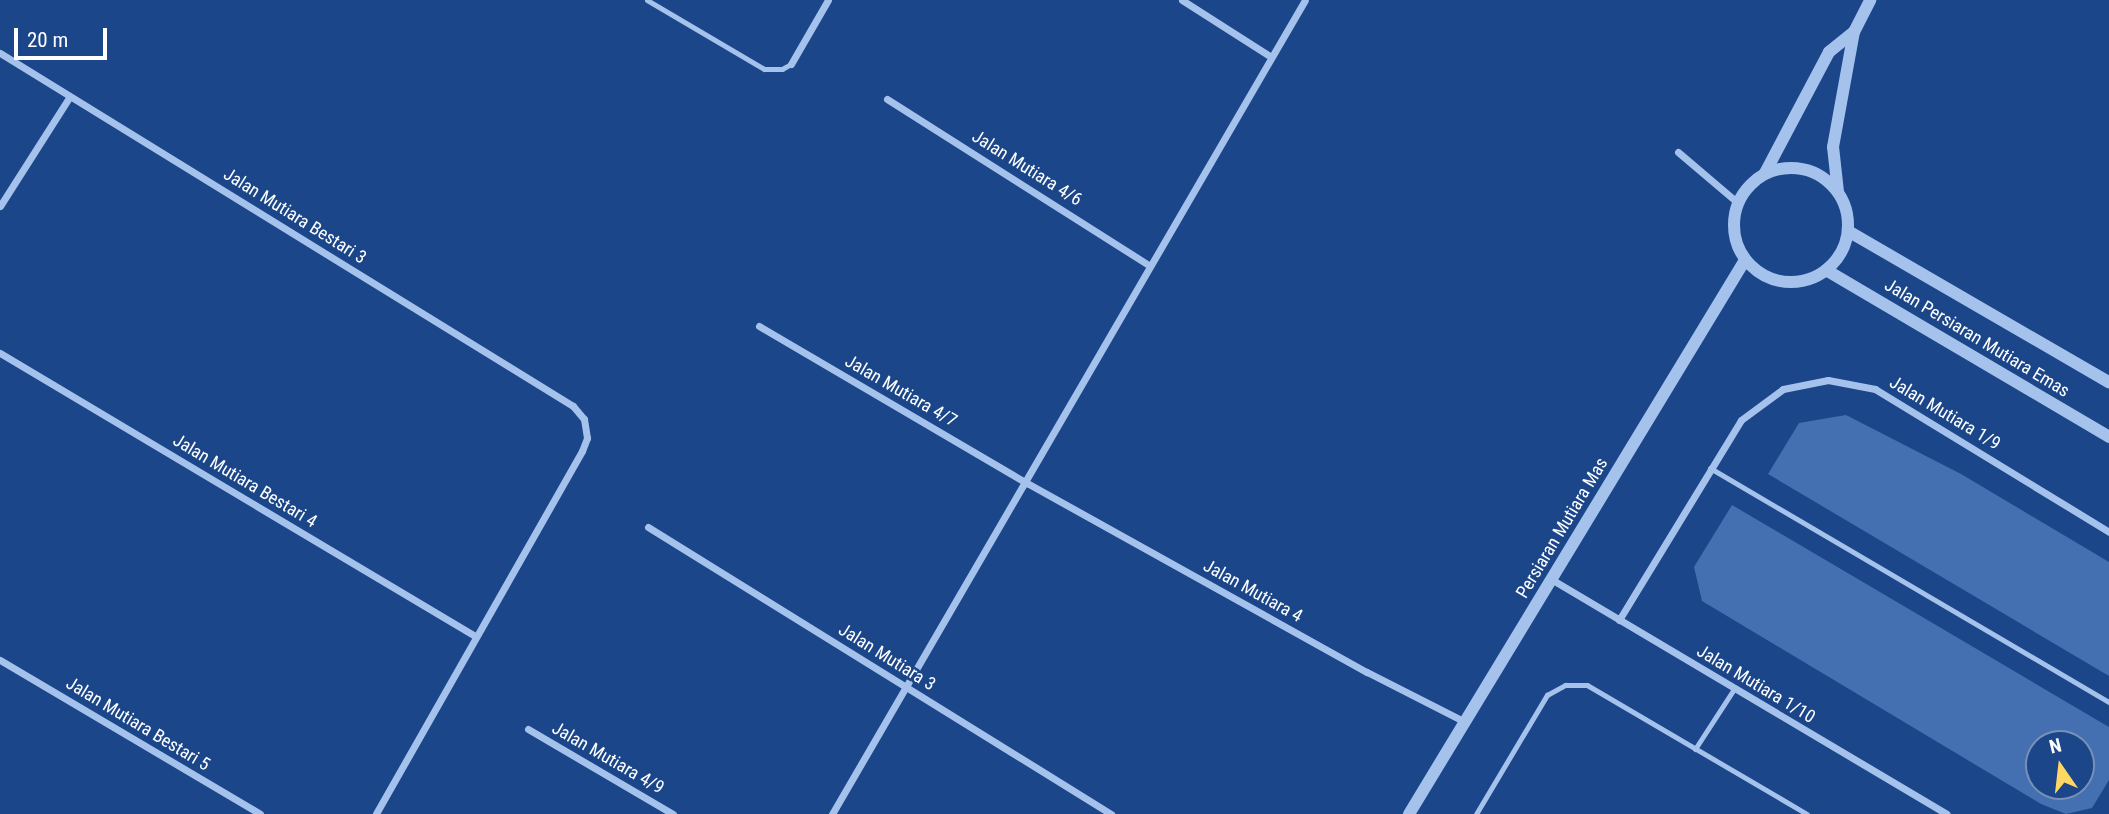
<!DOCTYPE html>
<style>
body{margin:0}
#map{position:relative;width:2109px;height:814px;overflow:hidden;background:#1b4689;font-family:"Roboto Condensed",sans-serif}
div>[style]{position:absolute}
.building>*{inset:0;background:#4470b2}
.service>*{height:5px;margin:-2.5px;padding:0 2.5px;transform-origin:2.5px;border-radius:2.5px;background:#a5c2ec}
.minor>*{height:7px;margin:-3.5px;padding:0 3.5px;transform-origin:3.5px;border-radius:3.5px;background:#a5c2ec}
.tertiary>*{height:12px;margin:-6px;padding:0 6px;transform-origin:6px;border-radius:6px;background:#a5c2ec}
.tertiary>.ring{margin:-6px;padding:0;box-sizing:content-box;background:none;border:12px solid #a5c2ec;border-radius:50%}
span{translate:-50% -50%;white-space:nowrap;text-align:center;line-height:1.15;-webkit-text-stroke:5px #1b4689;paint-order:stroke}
.street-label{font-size:18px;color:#fff}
.north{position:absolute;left:2025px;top:730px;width:70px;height:70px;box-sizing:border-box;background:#1b4689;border:2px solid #7690b8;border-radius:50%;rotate:346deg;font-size:19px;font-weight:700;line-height:28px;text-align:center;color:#fff}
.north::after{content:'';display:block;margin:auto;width:24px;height:32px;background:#fed862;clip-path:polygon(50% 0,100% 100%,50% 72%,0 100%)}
.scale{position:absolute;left:14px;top:28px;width:93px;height:32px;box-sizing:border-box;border:4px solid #fff;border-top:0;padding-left:9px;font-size:21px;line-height:24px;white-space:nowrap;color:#fff;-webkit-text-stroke:5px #1b4689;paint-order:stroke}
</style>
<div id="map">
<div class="building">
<div style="clip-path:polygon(1846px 415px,1961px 474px,2109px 562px,2109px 676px,1768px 474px,1799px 423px)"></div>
<div style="clip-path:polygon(evenodd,1732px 505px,2109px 727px,2109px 780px,2092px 808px,2066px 814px,2041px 804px,1702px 601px,1694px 567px,1732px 505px,2039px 744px,2081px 744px,2081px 786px,2039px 786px,2039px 744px)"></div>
</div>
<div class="service">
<div style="left:647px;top:0;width:136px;rotate:30.5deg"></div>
<div style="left:764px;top:69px;width:18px"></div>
<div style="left:782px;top:69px;width:10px;rotate:-29deg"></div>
<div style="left:1710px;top:468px;width:463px;rotate:30.4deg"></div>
<div style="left:1695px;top:749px;width:72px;rotate:-57deg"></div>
<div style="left:1476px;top:814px;width:139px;rotate:-59.2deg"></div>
<div style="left:1547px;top:695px;width:21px;rotate:-29deg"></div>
<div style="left:1565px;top:685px;width:22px"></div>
<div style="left:1587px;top:685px;width:255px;rotate:30.4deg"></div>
</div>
<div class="minor">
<div style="left:1182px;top:0;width:106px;rotate:32.6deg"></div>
<div style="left:0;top:53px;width:673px;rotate:31.64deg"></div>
<div style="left:573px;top:406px;width:17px;rotate:50deg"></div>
<div style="left:584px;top:419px;width:19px;rotate:81deg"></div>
<div style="left:587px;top:438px;width:14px;rotate:111deg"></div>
<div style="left:582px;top:451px;width:417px;rotate:119.6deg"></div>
<div style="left:791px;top:64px;width:74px;rotate:-60deg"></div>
<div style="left:887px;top:99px;width:310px;rotate:32.4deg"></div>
<div style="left:1678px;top:152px;width:79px;rotate:40.4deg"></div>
<div style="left:0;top:206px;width:130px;rotate:-57.5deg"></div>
<div style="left:759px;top:326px;width:311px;rotate:30.4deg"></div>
<div style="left:1027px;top:483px;width:389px;rotate:29.1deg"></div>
<div style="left:1367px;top:672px;width:110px;rotate:27deg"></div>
<div style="left:0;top:353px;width:553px;rotate:30.79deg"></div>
<div style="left:648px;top:527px;width:545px;rotate:31.79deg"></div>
<div style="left:1551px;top:579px;width:460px;rotate:30.7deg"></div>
<div style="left:1619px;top:620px;width:234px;rotate:-58.6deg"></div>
<div style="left:1741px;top:420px;width:52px;rotate:-36.4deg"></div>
<div style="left:1783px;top:389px;width:46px;rotate:-11.3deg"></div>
<div style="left:1828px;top:380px;width:48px;rotate:10.8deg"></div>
<div style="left:1875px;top:389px;width:274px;rotate:31.4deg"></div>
<div style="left:0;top:660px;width:302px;rotate:30.6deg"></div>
<div style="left:528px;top:729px;width:168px;rotate:30.4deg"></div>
<div style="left:832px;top:814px;width:941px;rotate:-59.84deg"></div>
</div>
<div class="tertiary">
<div class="ring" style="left:1734px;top:168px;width:102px;height:102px"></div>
<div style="left:1765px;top:173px;width:137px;rotate:-62.1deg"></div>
<div style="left:1829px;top:52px;width:32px;rotate:-39deg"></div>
<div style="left:1838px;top:192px;width:45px;rotate:-96.3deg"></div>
<div style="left:1833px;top:147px;width:117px;rotate:-79.7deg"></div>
<div style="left:1854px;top:32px;width:36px;rotate:-63deg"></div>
<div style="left:1848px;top:231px;width:302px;rotate:30.1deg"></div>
<div style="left:1826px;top:270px;width:329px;rotate:30.5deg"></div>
<div style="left:1409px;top:814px;width:648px;rotate:-58.76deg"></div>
</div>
<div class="street-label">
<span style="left:1027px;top:168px;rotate:32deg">Jalan Mutiara 4/6</span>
<span style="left:295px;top:216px;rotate:32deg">Jalan Mutiara Bestari 3</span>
<span style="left:1977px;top:338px;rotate:31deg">Jalan Persiaran Mutiara Emas</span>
<span style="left:901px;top:391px;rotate:30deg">Jalan Mutiara 4/7</span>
<span style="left:1945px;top:413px;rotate:31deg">Jalan Mutiara 1/9</span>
<span style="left:245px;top:481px;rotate:31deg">Jalan Mutiara Bestari 4</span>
<span style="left:1562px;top:528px;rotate:-59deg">Persiaran Mutiara Mas</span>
<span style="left:1253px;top:591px;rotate:29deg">Jalan Mutiara 4</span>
<span style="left:887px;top:657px;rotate:32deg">Jalan Mutiara 3</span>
<span style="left:1756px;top:684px;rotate:31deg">Jalan Mutiara 1/10</span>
<span style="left:138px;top:724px;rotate:31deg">Jalan Mutiara Bestari 5</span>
<span style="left:608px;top:758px;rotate:30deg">Jalan Mutiara 4/9</span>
</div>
<div class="north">N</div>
<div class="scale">20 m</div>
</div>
